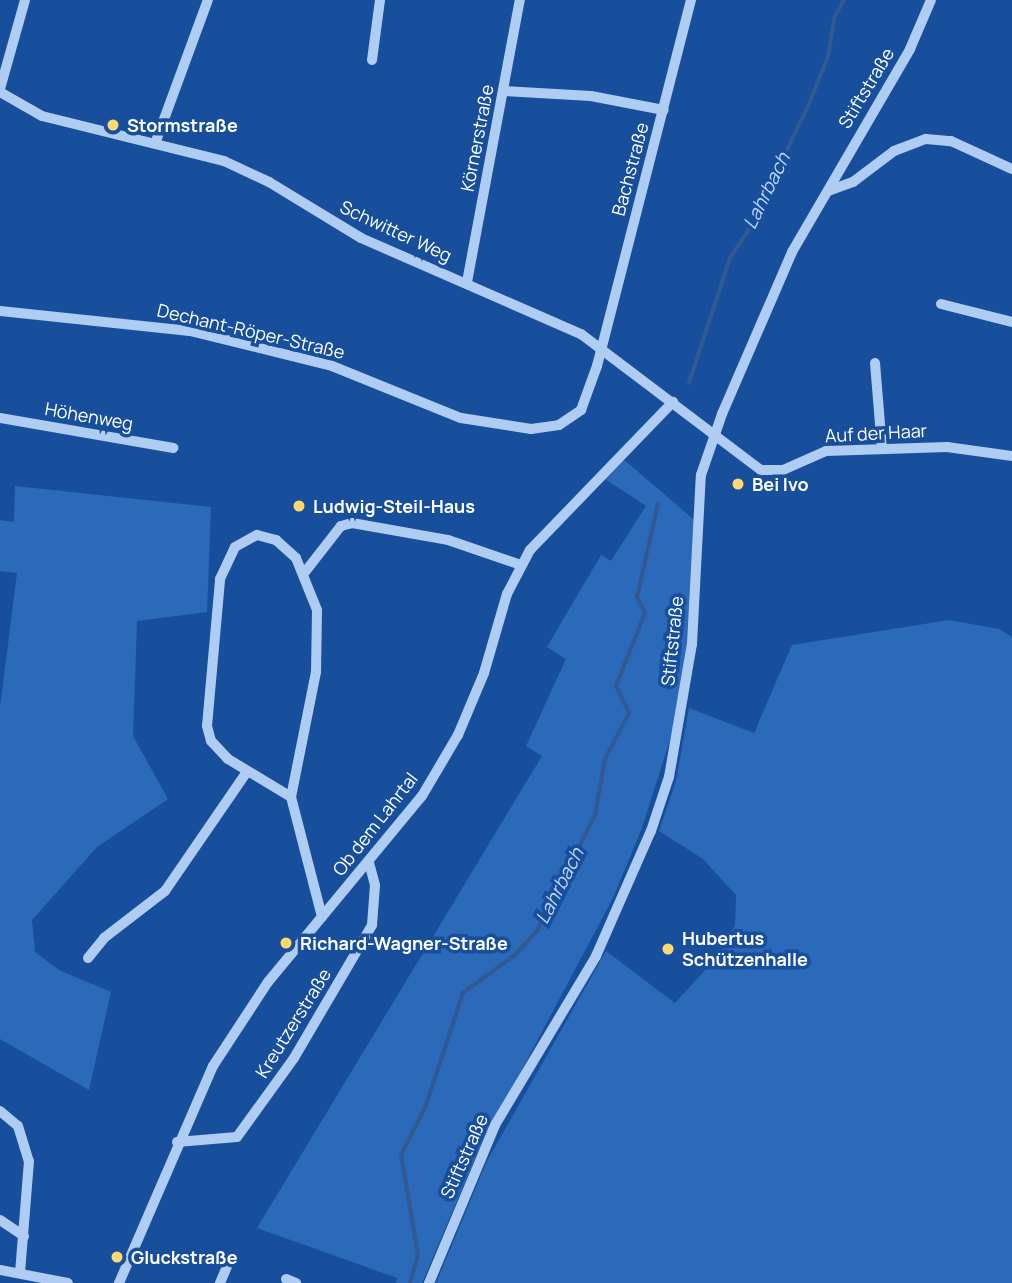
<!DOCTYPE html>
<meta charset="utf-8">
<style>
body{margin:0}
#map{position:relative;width:1012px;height:1283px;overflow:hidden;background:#184f9c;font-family:Manrope,sans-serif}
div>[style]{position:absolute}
.green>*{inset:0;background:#2b69b9}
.stream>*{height:3.5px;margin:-1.75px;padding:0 1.75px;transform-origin:1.75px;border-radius:1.75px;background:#325a92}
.minor>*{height:10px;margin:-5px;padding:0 5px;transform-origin:5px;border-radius:5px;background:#afccf2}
.dots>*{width:19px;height:19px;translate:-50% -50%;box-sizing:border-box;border:4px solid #184f9c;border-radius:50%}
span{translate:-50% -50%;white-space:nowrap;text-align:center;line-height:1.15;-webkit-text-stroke:7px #184f9c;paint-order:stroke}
.street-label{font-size:18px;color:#fff}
.poi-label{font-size:18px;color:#fff;font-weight:700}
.left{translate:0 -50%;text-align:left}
.water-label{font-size:19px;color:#bbd6f8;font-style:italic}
</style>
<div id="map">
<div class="green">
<div style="clip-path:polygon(622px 458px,699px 524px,682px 702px,642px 828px,613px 898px,476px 1156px,422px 1283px,396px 1283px,397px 1278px,257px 1228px,542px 756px,526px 746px,566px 659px,547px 647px,601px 555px,611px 561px,646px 506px,602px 477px)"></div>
<div style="clip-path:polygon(15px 486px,211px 507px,207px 612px,137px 621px,133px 736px,168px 799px,97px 847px,32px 920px,35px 952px,59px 970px,111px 992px,89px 1090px,0 1039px,0 707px,17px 573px,0 571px,0 520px,14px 522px)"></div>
<div style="clip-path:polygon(949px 620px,999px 629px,1012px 637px,1012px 1283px,436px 1283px,487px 1161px,606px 951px,675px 1003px,717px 957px,735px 925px,736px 895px,703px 859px,659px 831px,676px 781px,689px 708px,754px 733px,792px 645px)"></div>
</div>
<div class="stream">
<div style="left:689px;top:383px;width:132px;rotate:-71.8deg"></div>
<div style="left:730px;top:258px;width:30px;rotate:-56deg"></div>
<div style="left:747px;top:233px;width:143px;rotate:-64.3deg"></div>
<div style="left:809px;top:104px;width:51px;rotate:-68deg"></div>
<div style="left:828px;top:57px;width:39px;rotate:-81deg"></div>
<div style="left:834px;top:18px;width:21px;rotate:-61deg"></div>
<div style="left:410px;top:1283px;width:29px;rotate:-74deg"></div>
<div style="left:418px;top:1255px;width:101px;rotate:-99.6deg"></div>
<div style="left:401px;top:1155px;width:53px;rotate:-62.9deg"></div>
<div style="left:425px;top:1108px;width:121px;rotate:-71.7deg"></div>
<div style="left:463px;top:993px;width:64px;rotate:-36.2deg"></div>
<div style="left:515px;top:955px;width:33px;rotate:-47deg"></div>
<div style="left:537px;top:931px;width:130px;rotate:-63.4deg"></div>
<div style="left:595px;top:815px;width:57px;rotate:-79.9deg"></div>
<div style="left:605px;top:759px;width:52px;rotate:-62.4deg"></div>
<div style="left:629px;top:713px;width:30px;rotate:-116deg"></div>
<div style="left:616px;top:686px;width:79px;rotate:-68.3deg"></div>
<div style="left:645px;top:613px;width:17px;rotate:-118deg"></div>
<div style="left:637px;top:598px;width:96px;rotate:-77.4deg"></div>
</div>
<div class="minor">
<div style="left:372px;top:60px;width:61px;rotate:-82.4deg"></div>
<div style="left:0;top:89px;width:92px;rotate:-74.3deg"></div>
<div style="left:504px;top:91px;width:87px;rotate:3.3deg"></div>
<div style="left:591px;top:96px;width:74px;rotate:10.9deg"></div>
<div style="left:0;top:92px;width:48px;rotate:29.7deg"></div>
<div style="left:42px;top:116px;width:187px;rotate:13.9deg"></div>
<div style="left:224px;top:161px;width:50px;rotate:25deg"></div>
<div style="left:269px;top:182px;width:108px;rotate:31.3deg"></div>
<div style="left:361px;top:238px;width:240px;rotate:23.6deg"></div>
<div style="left:581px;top:334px;width:226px;rotate:37.1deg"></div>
<div style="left:761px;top:470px;width:22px"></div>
<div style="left:783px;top:470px;width:47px;rotate:-23.8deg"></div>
<div style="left:826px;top:451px;width:121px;rotate:-1.9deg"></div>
<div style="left:947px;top:447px;width:66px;rotate:7.9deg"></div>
<div style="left:156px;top:141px;width:150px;rotate:-69.8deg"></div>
<div style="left:828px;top:191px;width:27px;rotate:-20deg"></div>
<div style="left:853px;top:182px;width:51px;rotate:-37.1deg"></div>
<div style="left:894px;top:151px;width:34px;rotate:-21deg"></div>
<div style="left:926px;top:139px;width:25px;rotate:5deg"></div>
<div style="left:951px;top:141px;width:67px;rotate:24.7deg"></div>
<div style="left:467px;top:282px;width:287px;rotate:-79.4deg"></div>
<div style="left:941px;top:304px;width:73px;rotate:14.2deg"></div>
<div style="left:0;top:311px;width:191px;rotate:6deg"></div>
<div style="left:190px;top:331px;width:146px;rotate:13.8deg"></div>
<div style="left:332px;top:366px;width:139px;rotate:22deg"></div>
<div style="left:461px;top:418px;width:71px;rotate:8.9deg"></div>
<div style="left:531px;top:429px;width:28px;rotate:-8deg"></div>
<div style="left:559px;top:425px;width:27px;rotate:-34deg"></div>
<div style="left:581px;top:410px;width:47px;rotate:-70deg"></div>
<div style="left:597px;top:366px;width:378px;rotate:-75.6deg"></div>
<div style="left:875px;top:363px;width:86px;rotate:85.3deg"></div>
<div style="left:0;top:418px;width:176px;rotate:9.8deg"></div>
<div style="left:305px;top:572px;width:58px;rotate:-52deg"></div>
<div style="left:341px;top:526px;width:11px;rotate:-15deg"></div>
<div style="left:352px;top:523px;width:97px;rotate:10deg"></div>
<div style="left:448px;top:540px;width:77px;rotate:18.9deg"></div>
<div style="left:291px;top:797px;width:74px;rotate:-148.9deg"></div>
<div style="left:228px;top:759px;width:25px;rotate:-133deg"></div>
<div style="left:211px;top:741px;width:16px;rotate:-105deg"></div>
<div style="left:207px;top:726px;width:148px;rotate:-84.9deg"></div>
<div style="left:220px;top:579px;width:35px;rotate:-65deg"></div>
<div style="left:235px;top:547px;width:25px;rotate:-29deg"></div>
<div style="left:257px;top:535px;width:20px;rotate:15deg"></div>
<div style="left:276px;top:540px;width:27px;rotate:42deg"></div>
<div style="left:296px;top:558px;width:56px;rotate:68deg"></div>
<div style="left:317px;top:610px;width:62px;rotate:90.9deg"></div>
<div style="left:316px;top:672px;width:127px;rotate:101.3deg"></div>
<div style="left:291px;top:797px;width:124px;rotate:75.5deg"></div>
<div style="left:88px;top:958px;width:26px;rotate:-51deg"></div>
<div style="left:104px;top:938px;width:77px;rotate:-37.6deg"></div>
<div style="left:165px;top:891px;width:143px;rotate:-55.5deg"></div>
<div style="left:0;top:1111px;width:23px;rotate:40deg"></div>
<div style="left:18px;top:1126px;width:37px;rotate:73deg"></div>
<div style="left:29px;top:1161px;width:111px;rotate:94.6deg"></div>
<div style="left:177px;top:1142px;width:60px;rotate:-4.8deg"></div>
<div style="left:237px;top:1137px;width:97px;rotate:-54.2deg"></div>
<div style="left:294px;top:1058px;width:154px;rotate:-59.6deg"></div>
<div style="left:372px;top:925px;width:40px;rotate:-85.7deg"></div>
<div style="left:375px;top:885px;width:23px;rotate:-105deg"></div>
<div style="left:0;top:1220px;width:29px;rotate:34deg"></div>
<div style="left:0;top:1270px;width:69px;rotate:10.8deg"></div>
<div style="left:286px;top:1279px;width:11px;rotate:22deg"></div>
<div style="left:119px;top:1283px;width:236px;rotate:-66.6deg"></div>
<div style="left:213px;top:1066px;width:100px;rotate:-56.8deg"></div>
<div style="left:268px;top:982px;width:241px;rotate:-50.4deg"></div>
<div style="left:422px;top:796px;width:71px;rotate:-59.5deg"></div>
<div style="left:458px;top:735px;width:67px;rotate:-67.2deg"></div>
<div style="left:484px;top:673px;width:82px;rotate:-73.8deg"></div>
<div style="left:507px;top:594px;width:50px;rotate:-62.4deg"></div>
<div style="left:530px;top:550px;width:206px;rotate:-46deg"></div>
<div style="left:220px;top:1283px;width:26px;rotate:-67deg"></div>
<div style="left:429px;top:1283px;width:171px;rotate:-67.3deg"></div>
<div style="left:495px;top:1125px;width:197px;rotate:-59.1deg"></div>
<div style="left:596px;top:956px;width:137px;rotate:-66.3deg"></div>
<div style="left:651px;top:831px;width:57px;rotate:-71.6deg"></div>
<div style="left:669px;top:777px;width:135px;rotate:-80.2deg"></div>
<div style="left:692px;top:644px;width:169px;rotate:-87deg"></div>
<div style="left:701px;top:475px;width:65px;rotate:-71deg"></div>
<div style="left:722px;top:414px;width:176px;rotate:-66.6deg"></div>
<div style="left:792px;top:252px;width:235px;rotate:-59.8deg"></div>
<div style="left:910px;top:49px;width:53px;rotate:-66.8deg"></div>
</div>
<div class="dots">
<div style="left:113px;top:125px;background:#ffd870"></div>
<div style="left:738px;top:484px;background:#ffd870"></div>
<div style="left:299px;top:506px;background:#ffd870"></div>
<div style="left:286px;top:943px;background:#ffd870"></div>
<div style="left:668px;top:949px;background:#ffd870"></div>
<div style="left:117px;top:1257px;background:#ffd870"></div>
</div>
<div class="street-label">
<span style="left:866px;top:88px;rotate:-59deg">Stiftstraße</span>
<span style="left:477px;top:138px;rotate:-79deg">Körnerstraße</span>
<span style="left:630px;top:169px;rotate:-75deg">Bachstraße</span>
<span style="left:396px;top:231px;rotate:25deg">Schwitter Weg</span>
<span style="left:251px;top:331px;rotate:13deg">Dechant-Röper-Straße</span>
<span style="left:89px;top:416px;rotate:10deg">Höhenweg</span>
<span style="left:876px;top:433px;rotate:-3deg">Auf der Haar</span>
<span style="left:672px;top:641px;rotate:-84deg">Stiftstraße</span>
<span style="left:375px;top:824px;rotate:-52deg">Ob dem Lahrtal</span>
<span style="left:293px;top:1023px;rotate:-58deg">Kreutzerstraße</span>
<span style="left:464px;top:1156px;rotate:-66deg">Stiftstraße</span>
</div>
<div class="poi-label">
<span class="left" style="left:127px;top:125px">Stormstraße</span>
<span class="left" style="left:752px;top:484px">Bei Ivo</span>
<span class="left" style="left:313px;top:506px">Ludwig-Steil-Haus</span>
<span class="left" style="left:682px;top:949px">Hubertus<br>Schützenhalle</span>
<span class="left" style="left:300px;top:943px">Richard-Wagner-Straße</span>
<span class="left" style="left:131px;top:1257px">Gluckstraße</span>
</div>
<div class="water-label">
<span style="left:767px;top:191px;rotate:-64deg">Lahrbach</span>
<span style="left:560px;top:886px;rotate:-63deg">Lahrbach</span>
</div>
</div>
